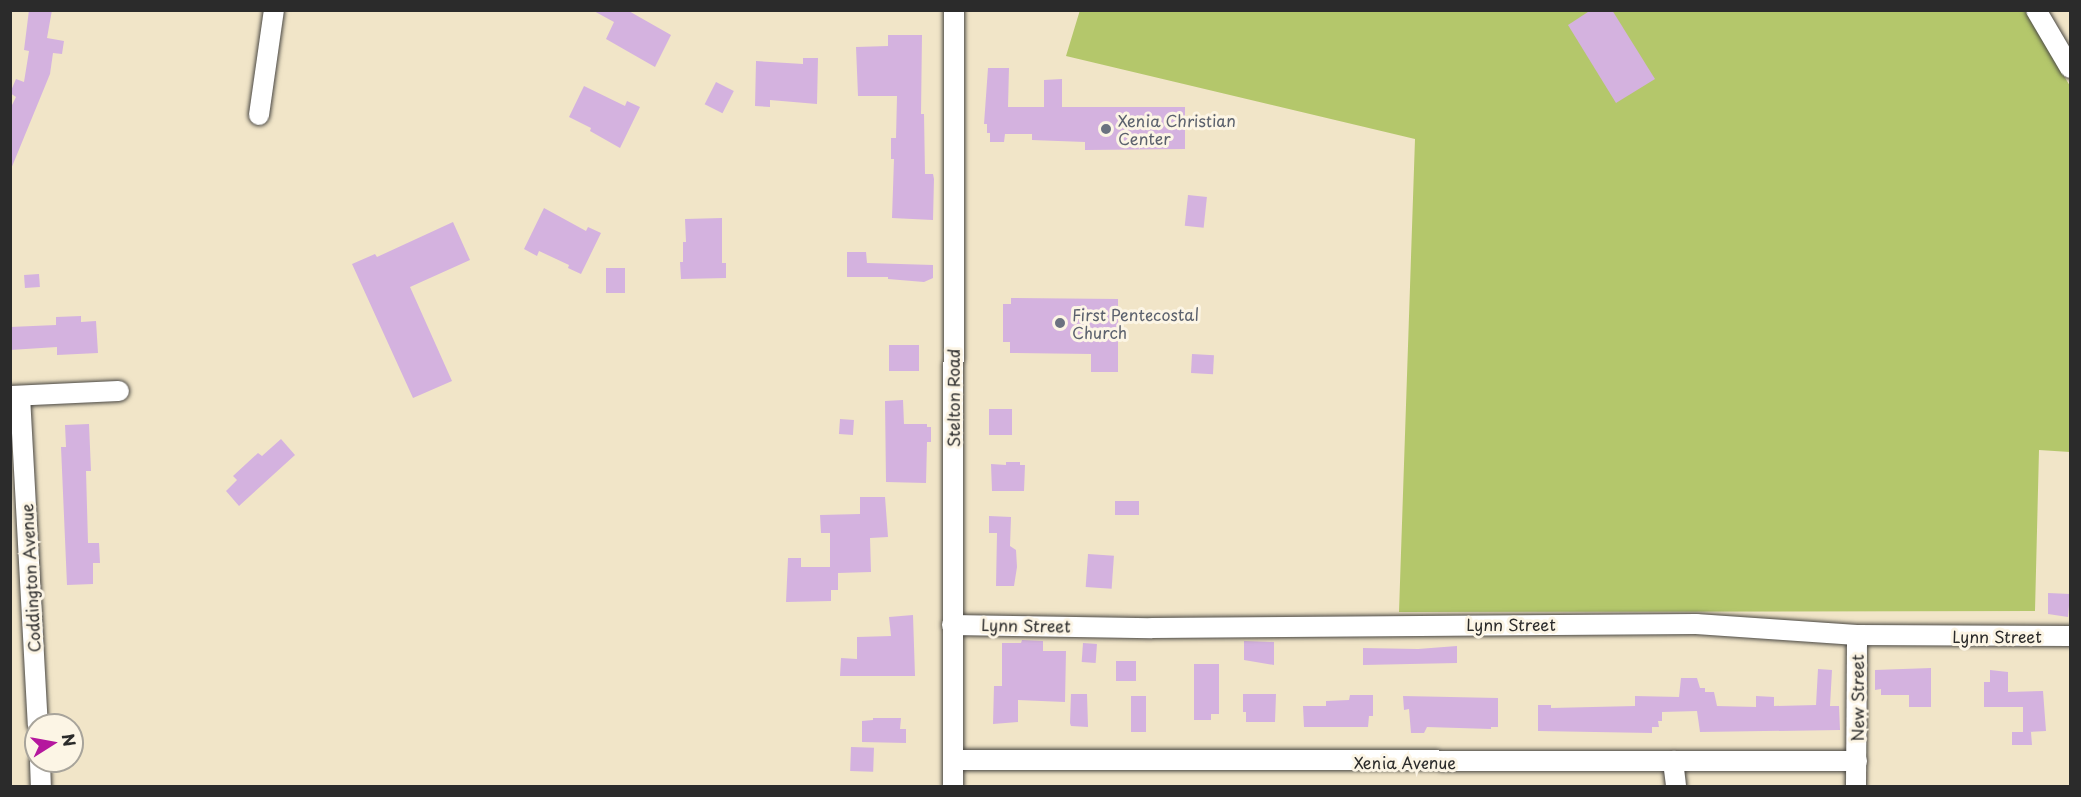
<!DOCTYPE html>
<style>
body{margin:0}
#map{position:relative;width:2081px;height:797px;overflow:hidden;background:#f1e5c8;font-family:"Playpen Sans",sans-serif}
div>[style]{position:absolute}
.green>*{inset:0;background:#b4c76b}
.building>*{inset:0;background:#d4b2df;transform-origin:0 0}
.roads{filter:drop-shadow(0 0 2px #494743) drop-shadow(0 0 2px #494743)}
.minor>*{height:20px;margin:-10px;padding:0 10px;transform-origin:10px;border-radius:10px;background:#fff}
.dots>*{width:16px;height:16px;translate:-50% -50%;box-sizing:border-box;border:3px solid #fcf5e5;border-radius:50%}
span{translate:-50% -50%;white-space:nowrap;text-align:center;line-height:1.15;-webkit-text-stroke:6px #fcf5e5;paint-order:stroke}
.worship-label{font-size:16px;color:#5b616d}
.left{translate:0 -50%;text-align:left}
.street-label{font-size:16px;color:#2b2b2b}
.frame{position:absolute;inset:0;border:12px solid #2b2b2b;pointer-events:none}
.north{position:absolute;left:24px;top:713px;width:60px;height:60px;box-sizing:border-box;background:#fcf5e5;border:2px solid #a8a49b;border-radius:50%;rotate:79deg;font-size:16px;font-weight:700;line-height:24px;text-align:center;color:#2b2b2b}
.north::after{content:'';display:block;margin:auto;width:21px;height:27px;background:#b5179e;clip-path:polygon(50% 0,100% 100%,50% 72%,0 100%)}
</style>
<div id="map">
<div class="green">
<div style="clip-path:polygon(1080px 10px,2025px 11px,2070px 86px,2070px 452px,2039px 450px,2035px 611px,1399px 612px,1415px 139px,1066px 56px)"></div>
</div>
<div class="building">
<div style="clip-path:polygon(29px 10px,52px 10px,47px 38px,64px 41px,62px 54px,53px 53px,50px 74px,11px 169px,10px 109px,16px 97px,10px 93px,16px 79px,24px 82px,29px 51px,24px 50px)"></div>
<div style="clip-path:polygon(592px 10px,627px 10px,671px 35px,655px 67px,606px 39px,614px 22px)"></div>
<div style="clip-path:polygon(1591px 10px,1612px 10px,1655px 79px,1616px 103px,1568px 25px)"></div>
<div style="clip-path:polygon(888px 35px,922px 35px,921px 114px,924px 114px,925px 174px,933px 174px,934px 179px,933px 220px,892px 218px,894px 159px,891px 159px,891px 138px,896px 138px,897px 96px,858px 96px,856px 47px,888px 46px)"></div>
<div style="clip-path:polygon(803px 58px,818px 58px,817px 104px,770px 100px,770px 107px,755px 106px,756px 61px,803px 64px)"></div>
<div style="clip-path:polygon(988px 68px,1009px 68px,1008px 107px,1044px 107px,1044px 80px,1062px 79px,1062px 107px,1185px 107px,1185px 149px,1085px 150px,1085px 142px,1032px 140px,1032px 134px,1005px 134px,1004px 142px,990px 142px,990px 133px,987px 133px,987px 124px,984px 124px)"></div>
<div style="left:716px;top:82px;width:20px;height:25px;rotate:27deg"></div>
<div style="clip-path:polygon(584px 86px,625px 106px,627px 101px,640px 107px,620px 148px,590px 131px,591px 128px,569px 117px)"></div>
<div style="left:1188px;top:195px;width:19px;height:31px;rotate:6deg"></div>
<div style="clip-path:polygon(544px 208px,586px 231px,588px 227px,601px 233px,581px 274px,568px 268px,569px 265px,539px 251px,537px 256px,524px 249px)"></div>
<div style="clip-path:polygon(722px 218px,722px 263px,726px 263px,726px 278px,681px 279px,680px 262px,683px 262px,683px 242px,686px 242px,685px 219px)"></div>
<div style="clip-path:polygon(453px 222px,470px 260px,410px 287px,452px 381px,413px 398px,352px 264px,375px 254px,377px 257px)"></div>
<div style="clip-path:polygon(847px 252px,866px 252px,867px 263px,933px 265px,933px 278px,924px 282px,888px 279px,888px 277px,847px 277px)"></div>
<div style="left:625px;top:268px;width:25px;height:19px;rotate:90deg"></div>
<div style="left:39px;top:274px;width:13px;height:15px;rotate:86deg"></div>
<div style="clip-path:polygon(1011px 298px,1118px 299px,1118px 372px,1091px 372px,1091px 354px,1010px 353px,1010px 342px,1003px 342px,1003px 304px,1011px 304px)"></div>
<div style="clip-path:polygon(81px 316px,81px 322px,96px 321px,98px 353px,57px 355px,57px 347px,10px 350px,10px 327px,56px 325px,56px 317px)"></div>
<div style="left:889px;top:345px;width:30px;height:26px"></div>
<div style="left:1192px;top:354px;width:22px;height:19px;rotate:3deg"></div>
<div style="clip-path:polygon(903px 400px,904px 424px,927px 424px,927px 427px,931px 427px,931px 442px,927px 442px,926px 483px,886px 482px,885px 401px)"></div>
<div style="left:989px;top:409px;width:23px;height:26px"></div>
<div style="left:840px;top:419px;width:14px;height:15px;rotate:4deg"></div>
<div style="clip-path:polygon(89px 424px,91px 471px,86px 471px,88px 543px,99px 543px,100px 563px,93px 563px,93px 584px,67px 585px,61px 447px,66px 447px,65px 425px)"></div>
<div style="clip-path:polygon(281px 439px,295px 455px,239px 506px,226px 491px,237px 480px,233px 476px,258px 453px,262px 456px)"></div>
<div style="clip-path:polygon(1006px 462px,1020px 462px,1020px 465px,1025px 465px,1024px 491px,992px 491px,991px 464px,1006px 465px)"></div>
<div style="clip-path:polygon(860px 497px,885px 497px,888px 537px,870px 538px,871px 572px,838px 573px,838px 590px,831px 590px,831px 601px,786px 602px,788px 558px,801px 558px,801px 567px,830px 567px,830px 533px,821px 533px,820px 515px,860px 514px)"></div>
<div style="left:1115px;top:501px;width:24px;height:14px"></div>
<div style="clip-path:polygon(989px 516px,1011px 517px,1010px 546px,1016px 550px,1017px 567px,1014px 586px,996px 586px,997px 533px,989px 533px)"></div>
<div style="left:1088px;top:554px;width:26px;height:33px;rotate:4deg"></div>
<div style="clip-path:polygon(2048px 593px,2070px 594px,2068px 617px,2048px 614px)"></div>
<div style="clip-path:polygon(913px 615px,915px 676px,840px 676px,841px 658px,857px 659px,857px 637px,891px 636px,889px 617px)"></div>
<div style="clip-path:polygon(1022px 640px,1043px 641px,1043px 651px,1066px 651px,1065px 702px,1018px 700px,1018px 722px,993px 724px,994px 686px,1002px 686px,1002px 643px,1021px 643px)"></div>
<div style="clip-path:polygon(1244px 641px,1274px 642px,1274px 665px,1244px 660px)"></div>
<div style="left:1083px;top:643px;width:14px;height:19px;rotate:4deg"></div>
<div style="clip-path:polygon(1457px 646px,1457px 663px,1363px 665px,1363px 648px,1418px 649px)"></div>
<div style="left:1116px;top:661px;width:20px;height:20px"></div>
<div style="clip-path:polygon(1194px 664px,1219px 664px,1219px 714px,1211px 714px,1211px 720px,1194px 720px)"></div>
<div style="clip-path:polygon(1931px 668px,1931px 707px,1909px 707px,1909px 695px,1881px 695px,1881px 689px,1875px 690px,1875px 670px)"></div>
<div style="clip-path:polygon(1818px 669px,1832px 670px,1830px 706px,1839px 706px,1840px 730px,1700px 732px,1697px 711px,1662px 712px,1662px 721px,1658px 721px,1659px 727px,1652px 727px,1652px 733px,1538px 731px,1538px 705px,1551px 705px,1551px 708px,1635px 706px,1635px 696px,1679px 697px,1681px 678px,1697px 678px,1700px 688px,1705px 688px,1705px 692px,1714px 692px,1717px 706px,1756px 707px,1756px 696px,1774px 697px,1774px 706px,1816px 705px)"></div>
<div style="clip-path:polygon(1990px 670px,2008px 672px,2008px 692px,2043px 691px,2046px 731px,2028px 732px,2031px 732px,2032px 745px,2012px 745px,2012px 732px,2023px 732px,2023px 707px,1984px 707px,1984px 682px,1990px 682px)"></div>
<div style="clip-path:polygon(1071px 694px,1087px 694px,1088px 727px,1071px 726px,1070px 723px)"></div>
<div style="clip-path:polygon(1243px 694px,1276px 694px,1275px 722px,1246px 722px,1246px 712px,1243px 712px)"></div>
<div style="clip-path:polygon(1350px 695px,1373px 695px,1373px 716px,1369px 716px,1368px 727px,1304px 727px,1303px 706px,1326px 706px,1326px 701px,1349px 700px)"></div>
<div style="left:1131px;top:696px;width:15px;height:36px"></div>
<div style="clip-path:polygon(1403px 696px,1498px 698px,1498px 727px,1491px 727px,1491px 729px,1427px 727px,1424px 733px,1411px 733px,1409px 709px,1404px 710px)"></div>
<div style="clip-path:polygon(873px 718px,901px 718px,900px 729px,906px 729px,906px 743px,862px 742px,862px 721px,873px 720px)"></div>
<div style="left:851px;top:747px;width:23px;height:24px;rotate:2deg"></div>
</div>
<div class="roads">
<div class="minor">
<div style="left:2036px;top:10px;width:67px;rotate:59.6deg"></div>
<div style="left:259px;top:115px;width:106px;rotate:-81.9deg"></div>
<div style="left:10px;top:396px;width:109px;rotate:-2.6deg"></div>
<div style="left:20px;top:396px;width:329px;rotate:86.9deg"></div>
<div style="left:952px;top:625px;width:200px;rotate:0.9deg"></div>
<div style="left:1152px;top:628px;width:544px;rotate:-0.42deg"></div>
<div style="left:1696px;top:624px;width:161px;rotate:3.9deg"></div>
<div style="left:1857px;top:635px;width:213px;rotate:0.3deg"></div>
<div style="left:953px;top:760px;width:904px;rotate:0.06deg"></div>
<div style="left:40px;top:761px;width:25px;rotate:88deg"></div>
<div style="left:1673px;top:761px;width:25px;rotate:83deg"></div>
<div style="left:953px;top:786px;width:776px;rotate:-89.93deg"></div>
<div style="left:1856px;top:786px;width:151px;rotate:-89.6deg"></div>
</div>
</div>
<div class="dots">
<div style="left:1106px;top:129px;background:#6b7280"></div>
<div style="left:1060px;top:323px;background:#6b7280"></div>
</div>
<div class="worship-label">
<span class="left" style="left:1118px;top:129px">Xenia Christian<br>Center</span>
<span class="left" style="left:1072px;top:323px">First Pentecostal<br>Church</span>
</div>
<div class="street-label">
<span style="left:953px;top:398px;rotate:-90deg">Stelton Road</span>
<span style="left:30px;top:578px;rotate:-93deg">Coddington Avenue</span>
<span style="left:1511px;top:624px">Lynn Street</span>
<span style="left:1026px;top:625px;rotate:1deg">Lynn Street</span>
<span style="left:1997px;top:636px">Lynn Street</span>
<span style="left:1857px;top:698px;rotate:-90deg">New Street</span>
<span style="left:1405px;top:762px">Xenia Avenue</span>
</div>
<div class="frame"></div>
<div class="north">N</div>
</div>
